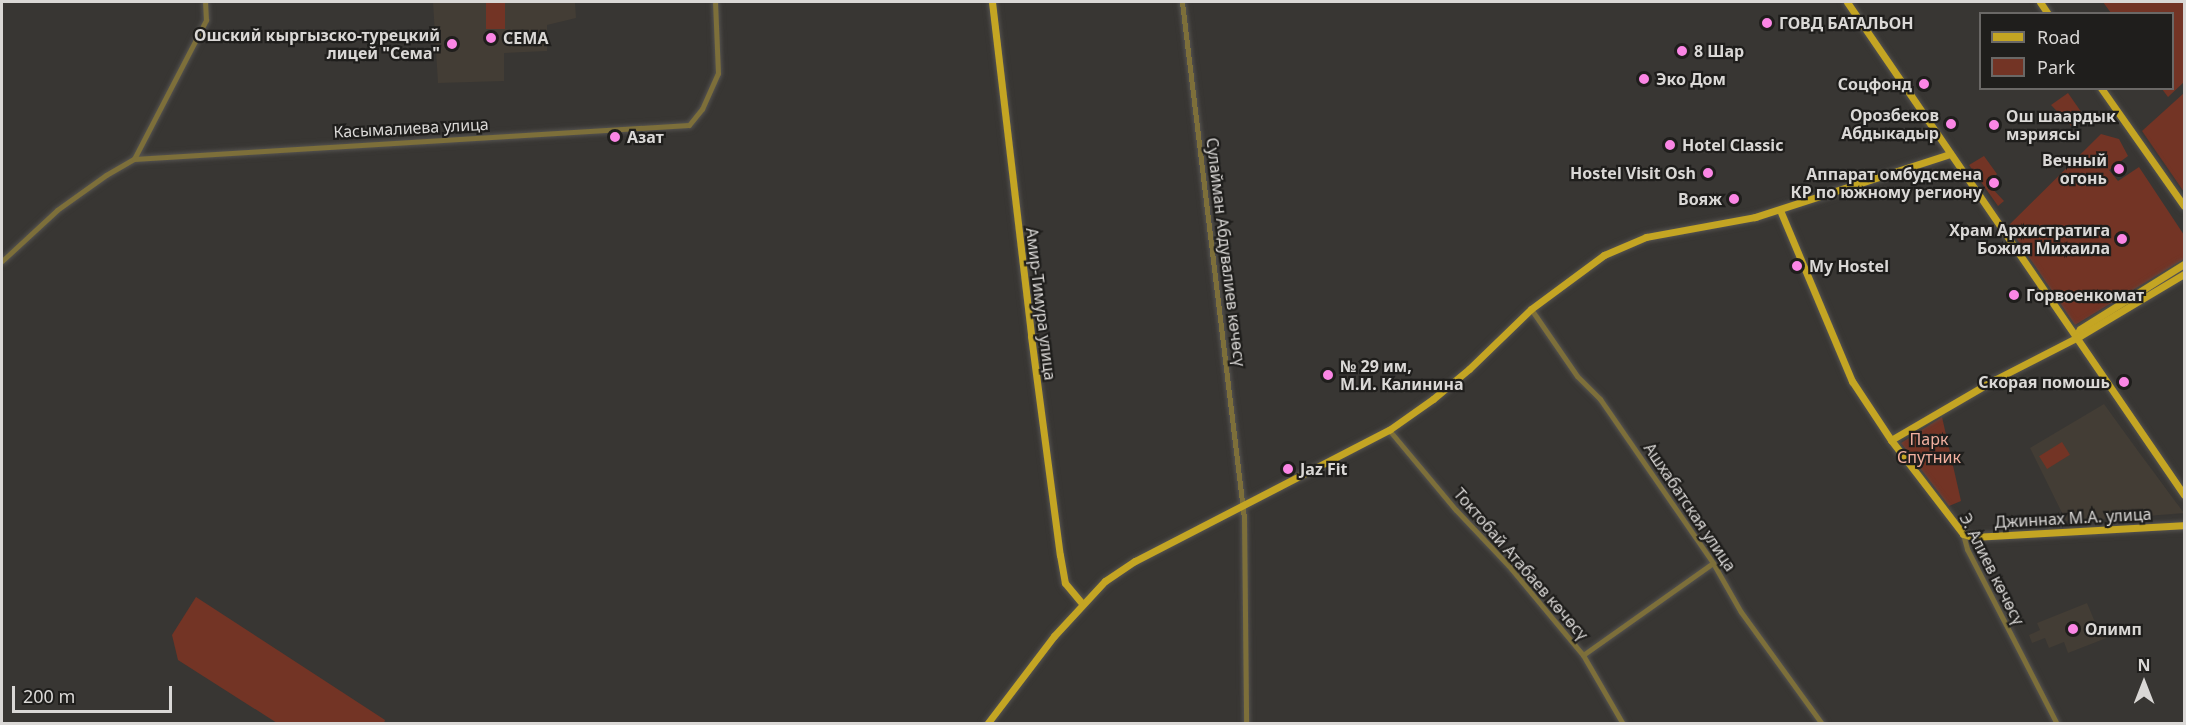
<!DOCTYPE html>
<meta charset="utf-8">
<style>
body{margin:0}
#map{position:relative;width:2186px;height:725px;overflow:hidden;background:#383633;font-family:"Noto Sans",sans-serif}
div>[style]{position:absolute}
.built>*{inset:0;background:#433d35}
.green>*{inset:0;background:#733425;transform-origin:0 0}
.roads{filter:drop-shadow(0 0 2px #555350) drop-shadow(0 0 2px #555350)}
.minor>*{height:5px;margin:-2.5px;padding:0 2.5px;transform-origin:2.5px;border-radius:2.5px;background:#7d6f3a}
.major>*{height:7px;margin:-3.5px;padding:0 3.5px;transform-origin:3.5px;border-radius:3.5px;background:#c4a523}
.dots>*{width:16px;height:16px;translate:-50% -50%;box-sizing:border-box;border:3px solid #1f1e1c;border-radius:50%}
span{translate:-50% -50%;white-space:nowrap;text-align:center;line-height:1.15;-webkit-text-stroke:4.5px #1f1e1c;paint-order:stroke}
.poi-label{font-size:16px;color:#dad8d6;font-weight:700}
.left{translate:0 -50%;text-align:left}
.right{translate:-100% -50%;text-align:right}
.street-label{font-size:16px;color:#dad8d6}
.park-label{font-size:16px;color:#f2b09f}
.frame{position:absolute;inset:0;border:3px solid #dad8d6;pointer-events:none}
.legend{position:absolute;left:1979px;top:12px;width:195px;height:78px;box-sizing:border-box;background:#1f1e1c;border:2px solid #6a6866;margin:0;padding:8px 10px;list-style:none;font-size:18px;color:#dad8d6}
.legend li{display:flex;align-items:center;gap:12px;height:30px}
.legend b{width:30px;border:2px solid #6a6866}
.north{position:absolute;left:2114px;top:653px;width:60px;height:60px;-webkit-text-stroke:4px #1f1e1c;paint-order:stroke;rotate:0deg;font-size:16px;font-weight:700;line-height:24px;text-align:center;color:#dad8d6}
.north::after{content:'';display:block;margin:auto;width:21px;height:27px;background:#dad8d6;clip-path:polygon(50% 0,100% 100%,50% 72%,0 100%)}
.scale{position:absolute;left:12px;top:686px;width:160px;height:27px;box-sizing:border-box;border:3px solid #dad8d6;border-top:0;padding-left:8px;font-size:18px;line-height:21px;white-space:nowrap;color:#dad8d6;-webkit-text-stroke:4px #1f1e1c;paint-order:stroke}
</style>
<div id="map">
<div class="built">
<div style="clip-path:polygon(433px 2px,575px 2px,576px 18px,547px 25px,547px 51px,504px 53px,504px 81px,438px 83px)"></div>
<div style="clip-path:polygon(2104px 404px,2138px 451px,2184px 513px,2123px 518px,2121px 513px,2112px 519px,2066px 521px,2030px 448px)"></div>
<div style="clip-path:polygon(2087px 603px,2097px 627px,2104px 625px,2109px 637px,2068px 653px,2064px 642px,2049px 648px,2045px 638px,2032px 643px,2029px 635px,2040px 630px,2037px 623px)"></div>
</div>
<div class="green">
<div style="left:486px;top:2px;width:19px;height:27px"></div>
<div style="clip-path:polygon(2103px 2px,2184px 2px,2184px 82px,2168px 97px,2162px 89px,2172px 88px,2172px 14px,2111px 13px)"></div>
<div style="clip-path:polygon(2068px 93px,2084px 116px,2073px 128px,2051px 105px)"></div>
<div style="clip-path:polygon(2184px 93px,2184px 192px,2142px 131px)"></div>
<div style="clip-path:polygon(2101px 134px,2119px 139px,2128px 156px,2109px 170px,2118px 181px,2139px 167px,2184px 235px,2184px 259px,2075px 325px,2008px 226px)"></div>
<div style="clip-path:polygon(1984px 156px,1997px 174px,1988px 184px,2004px 201px,1998px 206px,1969px 165px)"></div>
<div style="clip-path:polygon(1942px 417px,1961px 501px,1949px 506px,1901px 443px)"></div>
<div style="left:2062px;top:442px;width:15px;height:27px;rotate:58deg"></div>
<div style="clip-path:polygon(196px 597px,385px 720px,384px 723px,277px 723px,178px 660px,172px 635px)"></div>
</div>
<div class="roads">
<div class="minor">
<div style="left:1182px;top:2px;width:520px;rotate:83.15deg"></div>
<div style="left:1244px;top:518px;width:206px;rotate:89.4deg"></div>
<div style="left:134px;top:159px;width:157px;rotate:-62.6deg"></div>
<div style="left:206px;top:20px;width:18px;rotate:-93deg"></div>
<div style="left:2px;top:261px;width:75px;rotate:-42.8deg"></div>
<div style="left:57px;top:210px;width:60px;rotate:-35.5deg"></div>
<div style="left:106px;top:175px;width:32px;rotate:-30deg"></div>
<div style="left:134px;top:159px;width:556px;rotate:-3.51deg"></div>
<div style="left:689px;top:125px;width:21px;rotate:-51deg"></div>
<div style="left:702px;top:109px;width:39px;rotate:-66deg"></div>
<div style="left:718px;top:73px;width:71px;rotate:-92.4deg"></div>
<div style="left:1531px;top:309px;width:81px;rotate:55.5deg"></div>
<div style="left:1577px;top:376px;width:33px;rotate:45deg"></div>
<div style="left:1600px;top:399px;width:199px;rotate:55.4deg"></div>
<div style="left:1713px;top:563px;width:56px;rotate:60.3deg"></div>
<div style="left:1741px;top:612px;width:138px;rotate:54.1deg"></div>
<div style="left:1389px;top:430px;width:104px;rotate:50.1deg"></div>
<div style="left:1456px;top:510px;width:76px;rotate:46.6deg"></div>
<div style="left:1508px;top:565px;width:117px;rotate:50.2deg"></div>
<div style="left:1583px;top:655px;width:80px;rotate:59.9deg"></div>
<div style="left:1963px;top:534px;width:16px;rotate:75deg"></div>
<div style="left:1967px;top:549px;width:197px;rotate:62.8deg"></div>
<div style="left:1583px;top:655px;width:159px;rotate:-35.3deg"></div>
</div>
<div class="major">
<div style="left:992px;top:2px;width:336px;rotate:83.3deg"></div>
<div style="left:1031px;top:336px;width:221px;rotate:82.5deg"></div>
<div style="left:1060px;top:555px;width:28px;rotate:80deg"></div>
<div style="left:1065px;top:583px;width:26px;rotate:50deg"></div>
<div style="left:1847px;top:2px;width:597px;rotate:55.64deg"></div>
<div style="left:2040px;top:2px;width:14px;rotate:56deg"></div>
<div style="left:2101px;top:88px;width:144px;rotate:54.9deg"></div>
<div style="left:1780px;top:210px;width:186px;rotate:67.2deg"></div>
<div style="left:1852px;top:381px;width:71px;rotate:56.5deg"></div>
<div style="left:1891px;top:440px;width:118px;rotate:52.5deg"></div>
<div style="left:1963px;top:534px;width:9px;rotate:18deg"></div>
<div style="left:1972px;top:537px;width:212px;rotate:-3.2deg"></div>
<div style="left:2075px;top:337px;width:9px;rotate:-58deg"></div>
<div style="left:2080px;top:329px;width:123px;rotate:-32deg"></div>
<div style="left:1891px;top:440px;width:121px;rotate:-30.2deg"></div>
<div style="left:1996px;top:379px;width:94px;rotate:-27.1deg"></div>
<div style="left:2080px;top:336px;width:121px;rotate:-30.8deg"></div>
<div style="left:987px;top:724px;width:111px;rotate:-52.7deg"></div>
<div style="left:1054px;top:636px;width:75px;rotate:-47.2deg"></div>
<div style="left:1105px;top:581px;width:36px;rotate:-34deg"></div>
<div style="left:1135px;top:561px;width:286px;rotate:-27.3deg"></div>
<div style="left:1389px;top:430px;width:54px;rotate:-35.2deg"></div>
<div style="left:1433px;top:399px;width:47px;rotate:-39.8deg"></div>
<div style="left:1469px;top:369px;width:86px;rotate:-44.1deg"></div>
<div style="left:1531px;top:309px;width:91px;rotate:-36.5deg"></div>
<div style="left:1604px;top:255px;width:46px;rotate:-23.2deg"></div>
<div style="left:1646px;top:237px;width:111px;rotate:-10.4deg"></div>
<div style="left:1755px;top:217px;width:205px;rotate:-17.9deg"></div>
</div>
</div>
<div class="dots">
<div style="left:1767px;top:23px;background:#fb86e5"></div>
<div style="left:491px;top:38px;background:#fb86e5"></div>
<div style="left:452px;top:44px;background:#fb86e5"></div>
<div style="left:1682px;top:51px;background:#fb86e5"></div>
<div style="left:1644px;top:79px;background:#fb86e5"></div>
<div style="left:1924px;top:84px;background:#fb86e5"></div>
<div style="left:1951px;top:124px;background:#fb86e5"></div>
<div style="left:1994px;top:125px;background:#fb86e5"></div>
<div style="left:615px;top:137px;background:#fb86e5"></div>
<div style="left:1670px;top:145px;background:#fb86e5"></div>
<div style="left:2119px;top:169px;background:#fb86e5"></div>
<div style="left:1708px;top:173px;background:#fb86e5"></div>
<div style="left:1994px;top:183px;background:#fb86e5"></div>
<div style="left:1734px;top:199px;background:#fb86e5"></div>
<div style="left:2122px;top:239px;background:#fb86e5"></div>
<div style="left:1797px;top:266px;background:#fb86e5"></div>
<div style="left:2014px;top:295px;background:#fb86e5"></div>
<div style="left:1328px;top:375px;background:#fb86e5"></div>
<div style="left:2124px;top:382px;background:#fb86e5"></div>
<div style="left:1288px;top:469px;background:#fb86e5"></div>
<div style="left:2073px;top:629px;background:#fb86e5"></div>
</div>
<div class="poi-label">
<span class="left" style="left:1779px;top:23px">ГОВД БАТАЛЬОН</span>
<span class="right" style="left:440px;top:44px">Ошский кыргызско-турецкий<br>лицей "Сема"</span>
<span class="left" style="left:503px;top:38px">СЕМА</span>
<span class="left" style="left:1694px;top:51px">8 Шар</span>
<span class="left" style="left:1656px;top:79px">Эко Дом</span>
<span class="right" style="left:1912px;top:84px">Соцфонд</span>
<span class="right" style="left:1939px;top:124px">Орозбеков<br>Абдыкадыр</span>
<span class="left" style="left:2006px;top:125px">Ош шаардык<br>мэриясы</span>
<span class="left" style="left:627px;top:137px">Азат</span>
<span class="left" style="left:1682px;top:145px">Hotel Classic</span>
<span class="right" style="left:2107px;top:169px">Вечный<br>огонь</span>
<span class="right" style="left:1696px;top:173px">Hostel Visit Osh</span>
<span class="right" style="left:1982px;top:183px">Аппарат омбудсмена<br>КР по южному региону</span>
<span class="right" style="left:1722px;top:199px">Вояж</span>
<span class="right" style="left:2110px;top:239px">Храм Архистратига<br>Божия Михаила</span>
<span class="left" style="left:1809px;top:266px">My Hostel</span>
<span class="left" style="left:2026px;top:295px">Горвоенкомат</span>
<span class="left" style="left:1340px;top:375px">№ 29 им,<br>М.И. Калинина</span>
<span class="right" style="left:2110px;top:382px">Скорая помошь</span>
<span class="left" style="left:1300px;top:469px">Jaz Fit</span>
<span class="left" style="left:2085px;top:629px">Олимп</span>
</div>
<div class="street-label">
<span style="left:411px;top:128px;rotate:-3deg">Касымалиева улица</span>
<span style="left:1226px;top:252px;rotate:83deg">Сулайман Абдувалиев көчөсү</span>
<span style="left:1041px;top:304px;rotate:83deg">Амир-Тимура улица</span>
<span style="left:1690px;top:507px;rotate:56deg">Ашхабатская улица</span>
<span style="left:2073px;top:518px;rotate:-3deg">Джиннах М.А. улица</span>
<span style="left:1521px;top:564px;rotate:49deg">Токтобай Атабаев көчөсү</span>
<span style="left:1992px;top:569px;rotate:63deg">Э. Алиев көчөсү</span>
</div>
<div class="park-label">
<span style="left:1929px;top:448px">Парк<br>Спутник</span>
</div>
<div class="frame"></div>
<ul class="legend">
<li><b style="height:8px;background:#c4a523"></b>Road</li>
<li><b style="height:16px;background:#733425"></b>Park</li>
</ul>
<div class="north">N</div>
<div class="scale">200 m</div>
</div>
